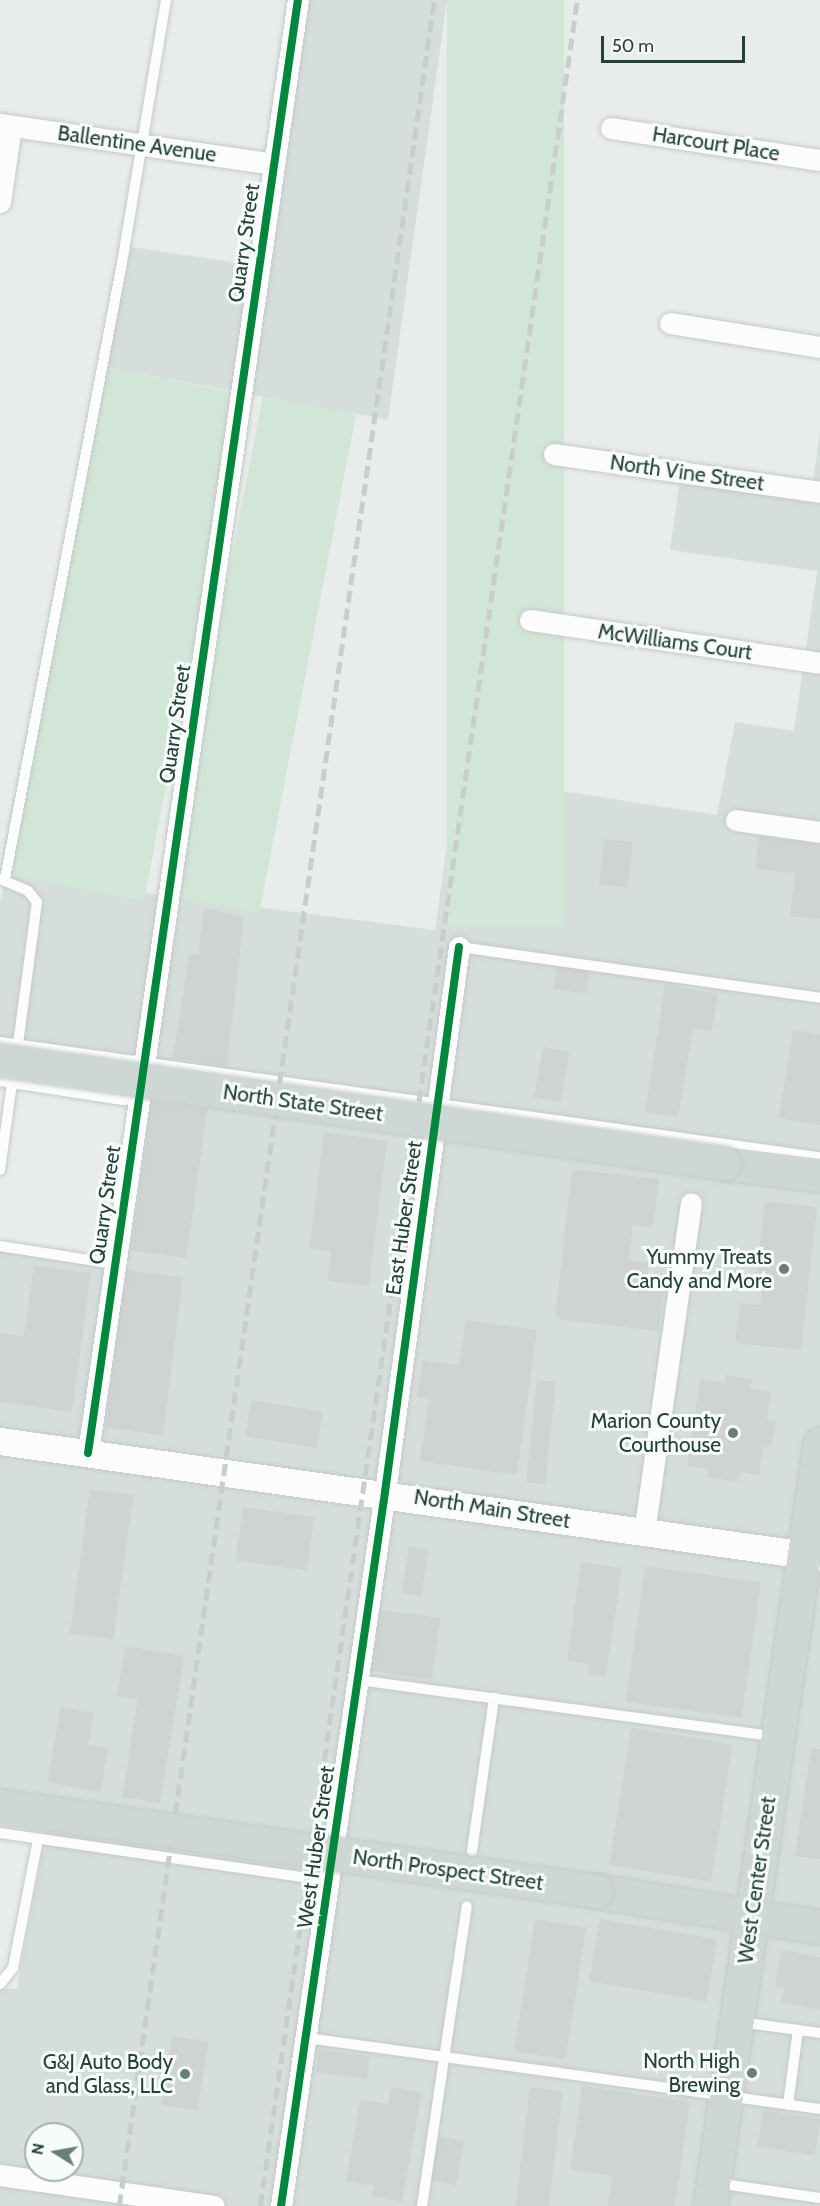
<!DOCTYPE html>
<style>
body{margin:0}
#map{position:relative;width:820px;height:2206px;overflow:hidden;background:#e8edeb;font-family:Cabin,sans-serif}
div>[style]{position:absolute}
.built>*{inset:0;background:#d6dedb}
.green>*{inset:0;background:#d1e6d8;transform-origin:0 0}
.building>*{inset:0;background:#cfd4d2;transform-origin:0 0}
.roads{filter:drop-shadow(0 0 2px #c5cac8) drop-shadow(0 0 2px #c5cac8)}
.service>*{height:10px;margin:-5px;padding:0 5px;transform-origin:5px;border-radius:5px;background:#fcfcfc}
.minor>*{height:21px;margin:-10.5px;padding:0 10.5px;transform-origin:10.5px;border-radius:10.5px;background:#fcfcfc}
.tertiary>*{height:27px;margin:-13.5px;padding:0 13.5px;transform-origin:13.5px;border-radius:13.5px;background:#fcfcfc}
.primary>*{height:33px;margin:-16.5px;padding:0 16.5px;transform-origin:16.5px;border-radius:16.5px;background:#cfd7d5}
.rail>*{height:4.5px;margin-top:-2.25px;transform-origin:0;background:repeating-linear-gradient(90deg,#c9cdcc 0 12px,transparent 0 18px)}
.bridges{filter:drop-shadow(0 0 2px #c3ccc9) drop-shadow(0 0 2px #c3ccc9)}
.primary-bridge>*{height:33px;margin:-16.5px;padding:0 16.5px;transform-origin:16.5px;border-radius:16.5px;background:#cfd7d5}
.cycleway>*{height:8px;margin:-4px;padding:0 4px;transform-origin:4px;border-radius:4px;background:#00873e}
.dots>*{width:16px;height:16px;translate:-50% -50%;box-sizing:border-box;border:3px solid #f7fbf9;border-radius:50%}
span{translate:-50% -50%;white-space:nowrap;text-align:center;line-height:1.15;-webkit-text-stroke:6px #f7fbf9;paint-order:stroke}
.street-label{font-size:21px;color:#24423a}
.poi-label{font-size:21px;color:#24423a}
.right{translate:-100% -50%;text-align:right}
.north{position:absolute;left:24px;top:2122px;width:60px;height:60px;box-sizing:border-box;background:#f7fbf9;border:2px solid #a3b1ad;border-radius:50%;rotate:281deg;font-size:16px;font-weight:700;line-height:24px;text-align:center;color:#24423a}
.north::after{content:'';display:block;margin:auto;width:21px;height:27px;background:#697e78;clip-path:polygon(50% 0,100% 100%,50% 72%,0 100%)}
.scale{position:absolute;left:601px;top:36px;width:144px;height:27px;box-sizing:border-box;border:3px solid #24423a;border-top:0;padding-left:8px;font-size:18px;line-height:21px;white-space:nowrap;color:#24423a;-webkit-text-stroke:4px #f7fbf9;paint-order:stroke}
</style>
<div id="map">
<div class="built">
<div style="clip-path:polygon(307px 0,447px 0,388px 420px,98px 366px,119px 245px,271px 268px)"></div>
<div style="clip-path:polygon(evenodd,820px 431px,820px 2206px,0 2206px,0 1989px,17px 1989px,48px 1819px,0 1811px,0 1250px,121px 1267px,146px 1080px,0 1060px,0 902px,6px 875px,435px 930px,457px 775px,717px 815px,735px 722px,794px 731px,817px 571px,670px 550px,681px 470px,812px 491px,820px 431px,36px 2134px,72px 2134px,72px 2170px,36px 2170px,36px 2134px)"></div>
</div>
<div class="green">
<div style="left:447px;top:0;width:117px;height:926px"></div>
<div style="left:98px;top:366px;width:147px;height:517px;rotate:11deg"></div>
<div style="left:263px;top:396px;width:95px;height:509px;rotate:11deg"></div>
</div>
<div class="building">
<div style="clip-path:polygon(759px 837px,820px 844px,820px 919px,790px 916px,795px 873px,755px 869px)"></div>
<div style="left:604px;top:839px;width:29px;height:46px;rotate:6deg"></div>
<div style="clip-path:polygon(204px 908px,244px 917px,227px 1066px,173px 1058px,189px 954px,198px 955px)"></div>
<div style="left:556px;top:967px;width:34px;height:22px;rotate:8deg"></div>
<div style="clip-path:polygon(665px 985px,718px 994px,712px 1031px,693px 1028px,678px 1117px,645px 1112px)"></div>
<div style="clip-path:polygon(793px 1030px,820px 1034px,820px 1125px,779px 1118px)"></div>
<div style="left:543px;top:1047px;width:27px;height:51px;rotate:10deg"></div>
<div style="left:152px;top:1101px;width:56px;height:151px;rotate:8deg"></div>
<div style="clip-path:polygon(324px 1132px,387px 1141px,369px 1286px,327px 1281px,331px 1251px,309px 1248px)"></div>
<div style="clip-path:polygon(572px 1169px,659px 1179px,653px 1227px,633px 1225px,629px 1260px,649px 1263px,647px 1281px,664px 1283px,659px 1331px,555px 1319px)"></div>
<div style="clip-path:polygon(765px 1201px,817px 1207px,801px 1350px,735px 1343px,740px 1303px,761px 1305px,762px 1287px,755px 1286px)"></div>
<div style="clip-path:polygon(34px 1265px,91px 1273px,72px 1412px,0 1402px,0 1333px,24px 1336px)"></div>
<div style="left:125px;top:1270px;width:58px;height:159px;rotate:7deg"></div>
<div style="clip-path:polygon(466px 1320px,537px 1330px,517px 1475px,420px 1461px,429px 1399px,417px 1397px,422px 1360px,459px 1365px)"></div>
<div style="clip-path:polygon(726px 1375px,752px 1379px,750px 1389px,771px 1392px,767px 1419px,776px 1420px,771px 1448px,763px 1446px,759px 1475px,740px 1472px,739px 1482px,707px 1477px,708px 1469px,687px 1466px,700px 1379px,725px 1383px)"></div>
<div style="left:537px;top:1380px;width:19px;height:103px;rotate:6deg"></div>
<div style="left:251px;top:1400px;width:73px;height:37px;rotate:9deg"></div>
<div style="left:90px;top:1489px;width:44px;height:146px;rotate:8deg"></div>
<div style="left:243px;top:1507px;width:72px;height:54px;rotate:8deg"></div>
<div style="left:409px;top:1546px;width:20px;height:48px;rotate:9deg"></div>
<div style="clip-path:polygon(581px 1562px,622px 1568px,606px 1677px,588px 1674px,589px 1664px,567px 1661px)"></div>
<div style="left:645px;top:1566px;width:117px;height:137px;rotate:8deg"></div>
<div style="left:376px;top:1609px;width:65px;height:62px;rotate:8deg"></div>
<div style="clip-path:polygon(125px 1646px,184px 1656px,160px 1803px,122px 1797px,138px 1699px,117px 1696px)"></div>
<div style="clip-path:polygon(61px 1707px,94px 1713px,88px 1745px,108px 1748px,101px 1792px,47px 1782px)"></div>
<div style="left:631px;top:1728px;width:103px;height:139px;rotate:9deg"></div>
<div style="clip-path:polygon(811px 1748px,820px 1749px,820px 1859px,795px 1856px)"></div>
<div style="left:535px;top:1919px;width:52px;height:134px;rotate:9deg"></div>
<div style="left:600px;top:1919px;width:119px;height:63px;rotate:10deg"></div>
<div style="clip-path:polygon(781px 1950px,820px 1957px,820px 2010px,781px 2003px,784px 1988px,775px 1987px)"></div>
<div style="left:172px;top:2036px;width:37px;height:70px;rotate:9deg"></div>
<div style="left:319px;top:2050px;width:51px;height:23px;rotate:7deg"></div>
<div style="clip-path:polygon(582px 2086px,690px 2102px,675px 2206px,608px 2206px,612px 2176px,570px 2170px)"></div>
<div style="clip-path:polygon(391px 2087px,422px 2092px,402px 2202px,371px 2196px,374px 2186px,346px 2181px,360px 2099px,388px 2104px)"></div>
<div style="left:530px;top:2087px;width:33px;height:120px;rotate:7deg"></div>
<div style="left:763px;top:2110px;width:58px;height:37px;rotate:9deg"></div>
<div style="left:439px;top:2136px;width:26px;height:45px;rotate:11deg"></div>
</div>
<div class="roads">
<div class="service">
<div style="left:0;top:879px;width:30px;rotate:23deg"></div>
<div style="left:28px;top:891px;width:14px;rotate:51deg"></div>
<div style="left:37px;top:902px;width:150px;rotate:97.6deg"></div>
<div style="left:5px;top:879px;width:627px;rotate:-79.25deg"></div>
<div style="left:122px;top:263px;width:267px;rotate:-80.5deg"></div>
<div style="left:459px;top:947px;width:365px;rotate:8deg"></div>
<div style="left:0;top:1042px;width:825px;rotate:8.01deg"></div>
<div style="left:817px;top:1157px;width:9px;rotate:69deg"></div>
<div style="left:0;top:1081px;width:124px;rotate:8.8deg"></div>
<div style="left:123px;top:1100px;width:19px;rotate:-9deg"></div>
<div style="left:0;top:1170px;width:95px;rotate:-82.1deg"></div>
<div style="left:0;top:1246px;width:116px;rotate:8.9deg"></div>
<div style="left:358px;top:1680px;width:420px;rotate:7.7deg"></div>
<div style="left:0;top:1833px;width:332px;rotate:8.3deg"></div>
<div style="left:472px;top:1851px;width:155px;rotate:-81.8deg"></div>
<div style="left:0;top:1984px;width:21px;rotate:-51deg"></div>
<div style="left:13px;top:1968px;width:131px;rotate:-79deg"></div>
<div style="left:740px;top:2022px;width:81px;rotate:7.8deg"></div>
<div style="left:307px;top:2038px;width:518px;rotate:7.88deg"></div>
<div style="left:788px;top:2105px;width:76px;rotate:-82.4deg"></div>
<div style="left:716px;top:2183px;width:105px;rotate:8.2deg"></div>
<div style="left:422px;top:2206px;width:303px;rotate:-81.5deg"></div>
</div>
<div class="minor">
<div style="left:0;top:124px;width:277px;rotate:8.3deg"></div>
<div style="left:611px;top:128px;width:211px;rotate:8.7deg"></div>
<div style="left:0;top:202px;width:77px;rotate:-81.8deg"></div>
<div style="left:670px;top:323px;width:152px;rotate:9.1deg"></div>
<div style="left:554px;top:454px;width:269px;rotate:8.1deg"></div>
<div style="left:530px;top:620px;width:293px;rotate:8.4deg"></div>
<div style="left:736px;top:820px;width:85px;rotate:8.1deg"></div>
<div style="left:88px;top:1453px;width:1468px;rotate:-81.78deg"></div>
<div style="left:644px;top:1533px;width:333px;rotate:-81.9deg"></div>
<div style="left:0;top:2175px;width:216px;rotate:8.2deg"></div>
<div style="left:281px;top:2206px;width:722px;rotate:-81.71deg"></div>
<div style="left:385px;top:1492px;width:550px;rotate:-82.27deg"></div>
</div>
<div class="tertiary">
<div style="left:0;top:1441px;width:828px;rotate:8.05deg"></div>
</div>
<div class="primary">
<div style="left:724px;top:1163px;width:97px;rotate:7.1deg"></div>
<div style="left:596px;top:1891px;width:227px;rotate:9.1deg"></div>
<div style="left:710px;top:2206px;width:770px;rotate:-81.79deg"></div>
</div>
</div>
<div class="rail">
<div style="left:119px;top:2206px;width:2228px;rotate:-81.87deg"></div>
<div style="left:260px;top:2206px;width:2229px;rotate:-81.82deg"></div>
</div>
<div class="bridges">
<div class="primary-bridge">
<div style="left:0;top:1060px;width:731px;rotate:8.1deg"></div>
<div style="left:0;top:1806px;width:602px;rotate:8.12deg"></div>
</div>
</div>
<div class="cycleway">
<div style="left:88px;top:1453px;width:1468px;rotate:-81.78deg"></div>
<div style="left:281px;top:2206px;width:722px;rotate:-81.71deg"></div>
<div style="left:385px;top:1492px;width:550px;rotate:-82.27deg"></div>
</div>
<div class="dots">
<div style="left:784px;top:1269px;background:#697e78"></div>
<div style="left:733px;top:1433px;background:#697e78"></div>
<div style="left:752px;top:2073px;background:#697e78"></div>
<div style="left:185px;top:2074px;background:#697e78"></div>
</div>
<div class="street-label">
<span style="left:137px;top:144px;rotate:8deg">Ballentine Avenue</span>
<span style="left:716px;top:144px;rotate:9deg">Harcourt Place</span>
<span style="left:244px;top:243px;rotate:-82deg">Quarry Street</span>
<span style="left:687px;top:473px;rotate:8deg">North Vine Street</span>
<span style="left:675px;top:642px;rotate:8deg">McWilliams Court</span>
<span style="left:175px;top:724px;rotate:-82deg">Quarry Street</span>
<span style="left:303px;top:1103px;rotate:8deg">North State Street</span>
<span style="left:105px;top:1205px;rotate:-82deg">Quarry Street</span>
<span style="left:404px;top:1218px;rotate:-82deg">East Huber Street</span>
<span style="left:492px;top:1509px;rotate:9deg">North Main Street</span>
<span style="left:316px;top:1847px;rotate:-82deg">West Huber Street</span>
<span style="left:448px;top:1870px;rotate:8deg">North Prospect Street</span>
<span style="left:757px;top:1880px;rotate:-82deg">West Center Street</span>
</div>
<div class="poi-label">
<span class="right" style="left:772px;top:1269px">Yummy Treats<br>Candy and More</span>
<span class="right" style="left:721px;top:1433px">Marion County<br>Courthouse</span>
<span class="right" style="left:740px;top:2073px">North High<br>Brewing</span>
<span class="right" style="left:173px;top:2074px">G&amp;J Auto Body<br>and Glass, LLC</span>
</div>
<div class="north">N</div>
<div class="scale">50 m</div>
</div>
